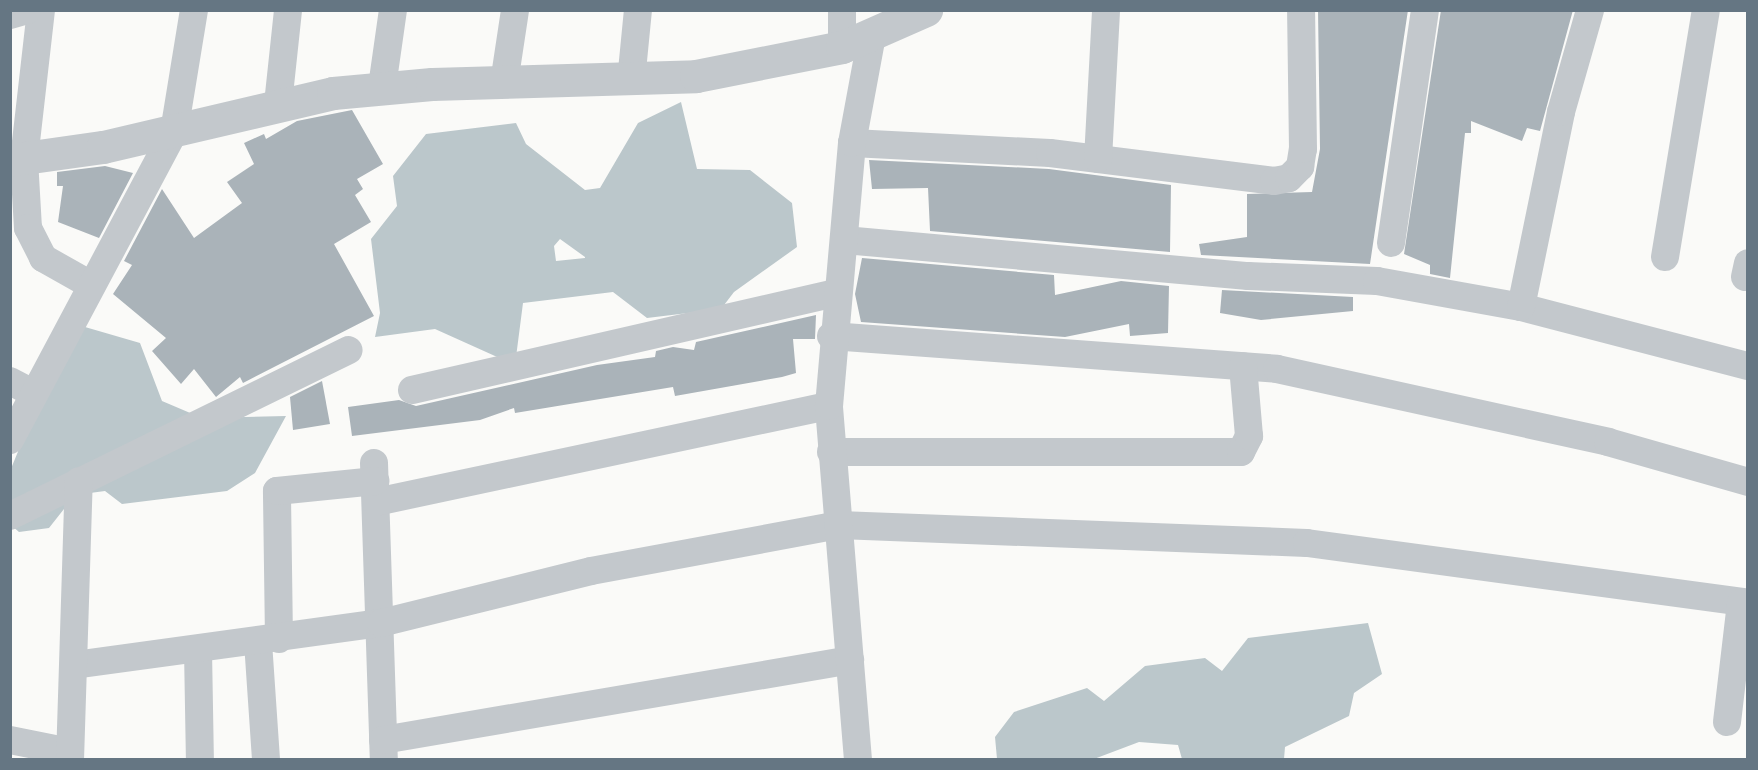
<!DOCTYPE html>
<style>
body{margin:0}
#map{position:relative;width:1758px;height:770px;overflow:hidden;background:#fafaf8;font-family:"Noto Sans",sans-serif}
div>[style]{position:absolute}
.water>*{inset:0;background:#bbc7cb}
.building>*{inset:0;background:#aab3b9}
.minor>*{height:28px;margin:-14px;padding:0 14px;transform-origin:14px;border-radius:14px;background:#c3c8cc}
.tertiary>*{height:33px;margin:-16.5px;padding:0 16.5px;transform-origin:16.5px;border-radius:16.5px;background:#c3c8cc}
span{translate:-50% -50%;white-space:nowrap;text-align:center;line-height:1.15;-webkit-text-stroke:6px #fff;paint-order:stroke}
.frame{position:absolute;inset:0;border:12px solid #657683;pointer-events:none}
</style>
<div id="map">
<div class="water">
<div style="clip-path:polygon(evenodd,681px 102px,697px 169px,750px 170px,792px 203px,797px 247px,734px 292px,721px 309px,647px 318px,613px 292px,523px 303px,515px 365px,435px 329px,375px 337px,380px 313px,371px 239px,397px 206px,393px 176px,426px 134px,516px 123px,526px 144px,585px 190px,600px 188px,638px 123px,681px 102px,560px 239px,585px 257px,585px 258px,556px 261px,554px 246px,560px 239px)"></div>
<div style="clip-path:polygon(85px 327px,140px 343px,162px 401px,202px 418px,286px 416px,255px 473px,227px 491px,122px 504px,105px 491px,75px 495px,49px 528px,19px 532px,11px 525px,10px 471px,52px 369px)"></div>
<div style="clip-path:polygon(1368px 623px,1382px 674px,1354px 693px,1349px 716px,1285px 747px,1284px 759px,1182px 759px,1178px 745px,1139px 742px,1094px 759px,997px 759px,995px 737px,1014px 712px,1087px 688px,1104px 701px,1145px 666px,1205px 658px,1222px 671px,1248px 638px)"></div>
</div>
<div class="building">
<div style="clip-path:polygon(1318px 10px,1408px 10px,1370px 264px,1201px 255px,1199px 244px,1247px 237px,1247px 194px,1312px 192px,1320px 149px)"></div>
<div style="clip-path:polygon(1441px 10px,1573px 10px,1540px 131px,1527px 128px,1522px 141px,1471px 121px,1471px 133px,1465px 133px,1450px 278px,1430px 274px,1430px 265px,1404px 254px)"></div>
<div style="clip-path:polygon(352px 110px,383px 164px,357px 179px,363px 189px,355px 195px,371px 222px,334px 244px,374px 316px,243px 383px,240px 377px,216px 397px,194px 369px,181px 384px,152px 351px,166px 338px,113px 294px,132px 265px,124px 261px,162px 189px,194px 238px,242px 203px,227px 182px,254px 164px,244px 143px,264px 134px,266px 139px,297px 121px)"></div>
<div style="clip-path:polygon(869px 160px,1049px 169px,1171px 185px,1170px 252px,930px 231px,928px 188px,872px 189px)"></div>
<div style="clip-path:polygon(105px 166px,133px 173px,99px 238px,58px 222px,63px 186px,57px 186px,57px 172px)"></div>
<div style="clip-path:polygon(862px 258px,1054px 275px,1055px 295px,1121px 281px,1169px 286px,1168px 333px,1130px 336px,1129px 324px,1065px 337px,861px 322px,855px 294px)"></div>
<div style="clip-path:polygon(1222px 290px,1353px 297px,1353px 311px,1261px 320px,1220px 313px)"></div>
<div style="clip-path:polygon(816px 315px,815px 339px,793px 339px,796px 373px,782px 377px,675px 396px,673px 387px,515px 413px,514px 408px,480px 420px,352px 436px,348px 407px,399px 400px,416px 406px,597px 365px,655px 357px,656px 351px,673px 347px,694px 350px,696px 342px)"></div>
<div style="clip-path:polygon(322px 381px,330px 424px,293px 430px,290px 397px)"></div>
</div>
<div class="minor">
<div style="left:41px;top:10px;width:150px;rotate:96.5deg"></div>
<div style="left:24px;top:159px;width:69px;rotate:86.7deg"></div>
<div style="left:28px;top:228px;width:34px;rotate:63deg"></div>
<div style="left:43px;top:258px;width:55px;rotate:29.4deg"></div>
<div style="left:842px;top:10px;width:37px;rotate:90deg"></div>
<div style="left:10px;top:15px;width:18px;rotate:-16deg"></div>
<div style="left:631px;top:81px;width:71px;rotate:-84.4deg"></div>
<div style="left:504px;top:83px;width:74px;rotate:-81.4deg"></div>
<div style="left:382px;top:87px;width:78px;rotate:-81.9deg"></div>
<div style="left:278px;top:104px;width:95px;rotate:-83.9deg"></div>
<div style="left:852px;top:143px;width:198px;rotate:2.9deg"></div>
<div style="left:1050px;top:153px;width:226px;rotate:7.1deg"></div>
<div style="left:1274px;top:181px;width:15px;rotate:-11deg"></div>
<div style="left:1289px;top:178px;width:16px;rotate:-45deg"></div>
<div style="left:1300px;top:167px;width:18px;rotate:-81deg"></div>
<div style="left:1303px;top:149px;width:139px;rotate:-90.8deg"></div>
<div style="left:1098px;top:159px;width:149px;rotate:-86.9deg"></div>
<div style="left:844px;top:240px;width:406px;rotate:5.1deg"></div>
<div style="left:1248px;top:276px;width:129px;rotate:2.2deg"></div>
<div style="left:1377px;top:281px;width:146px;rotate:10.2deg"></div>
<div style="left:1521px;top:307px;width:235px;rotate:14.6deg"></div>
<div style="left:1391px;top:243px;width:235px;rotate:-81.7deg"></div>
<div style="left:1665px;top:257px;width:250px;rotate:-80.6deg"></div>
<div style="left:1745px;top:277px;width:14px;rotate:-78deg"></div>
<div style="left:1521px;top:307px;width:199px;rotate:-78.4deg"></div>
<div style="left:1561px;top:112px;width:106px;rotate:-74.1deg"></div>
<div style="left:831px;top:336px;width:447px;rotate:4.2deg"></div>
<div style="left:1277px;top:369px;width:339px;rotate:12.4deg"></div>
<div style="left:1608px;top:442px;width:146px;rotate:15.9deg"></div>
<div style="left:10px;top:381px;width:26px;rotate:28deg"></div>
<div style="left:412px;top:390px;width:436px;rotate:-12.9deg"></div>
<div style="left:10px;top:440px;width:349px;rotate:-62deg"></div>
<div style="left:174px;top:132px;width:124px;rotate:-80.7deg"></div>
<div style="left:831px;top:452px;width:410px"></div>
<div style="left:1241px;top:452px;width:18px;rotate:-63deg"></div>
<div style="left:1249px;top:436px;width:70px;rotate:-94.9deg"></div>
<div style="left:374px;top:463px;width:297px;rotate:88.1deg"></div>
<div style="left:376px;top:502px;width:463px;rotate:-12deg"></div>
<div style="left:10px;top:516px;width:377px;rotate:-26.1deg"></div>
<div style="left:279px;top:639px;width:148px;rotate:-90.8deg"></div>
<div style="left:277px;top:491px;width:99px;rotate:-5.8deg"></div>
<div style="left:258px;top:642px;width:118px;rotate:86.1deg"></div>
<div style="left:198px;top:650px;width:110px;rotate:89deg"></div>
<div style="left:74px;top:665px;width:310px;rotate:-7.8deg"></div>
<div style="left:381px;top:623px;width:216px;rotate:-13.9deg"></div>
<div style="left:591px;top:571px;width:252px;rotate:-10.5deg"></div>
<div style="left:839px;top:525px;width:468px;rotate:2.2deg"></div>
<div style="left:1307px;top:543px;width:445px;rotate:7.7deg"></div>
<div style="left:1727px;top:722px;width:120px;rotate:-83.3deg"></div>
<div style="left:10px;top:740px;width:61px;rotate:11.3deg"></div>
<div style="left:383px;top:740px;width:474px;rotate:-9.7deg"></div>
<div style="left:70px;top:760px;width:279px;rotate:-88.2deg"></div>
<div style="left:858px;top:760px;width:355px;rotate:-94.7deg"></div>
<div style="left:829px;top:406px;width:264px;rotate:-85deg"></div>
<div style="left:852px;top:143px;width:110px;rotate:-79.5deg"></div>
</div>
<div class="tertiary">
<div style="left:10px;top:160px;width:94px;rotate:-8deg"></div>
<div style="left:103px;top:147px;width:236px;rotate:-13.2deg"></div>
<div style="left:333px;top:93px;width:99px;rotate:-5.2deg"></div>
<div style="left:432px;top:84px;width:264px;rotate:-1.7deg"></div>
<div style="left:696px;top:76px;width:149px;rotate:-11.2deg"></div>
<div style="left:842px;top:47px;width:92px;rotate:-23.8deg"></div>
</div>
<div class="frame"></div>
</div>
